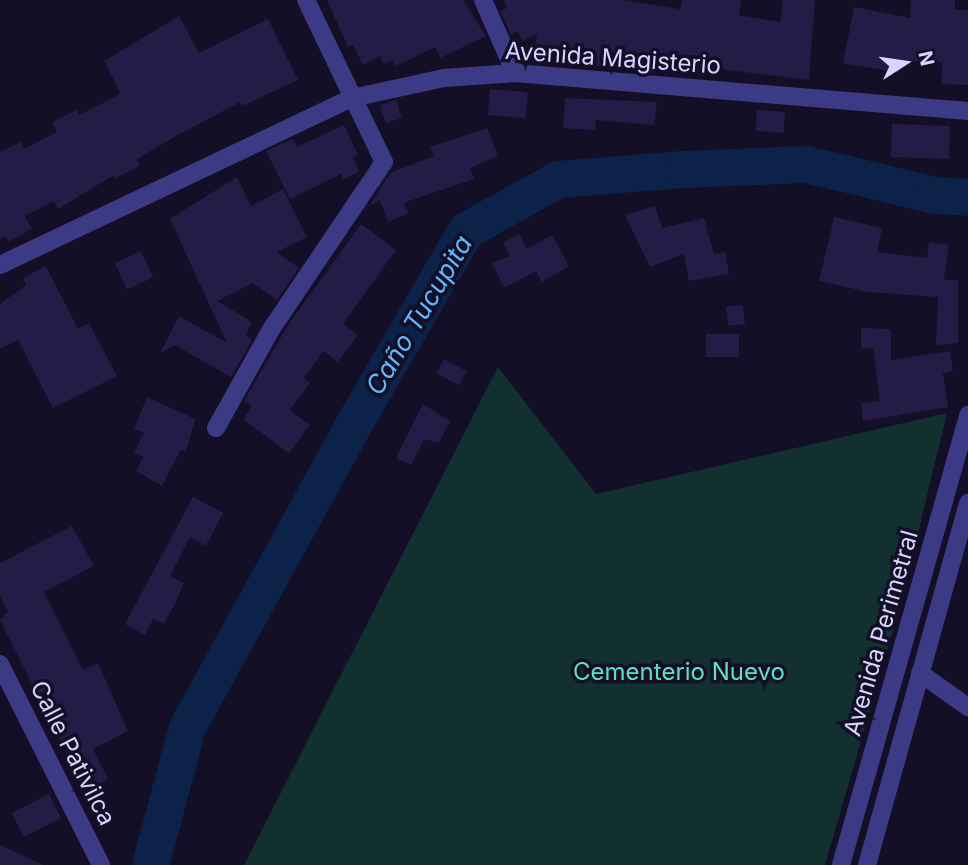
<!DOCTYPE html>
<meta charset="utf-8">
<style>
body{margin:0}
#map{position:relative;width:968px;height:865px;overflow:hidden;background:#130f26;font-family:Inter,sans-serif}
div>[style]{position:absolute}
.green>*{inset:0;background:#12302f}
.river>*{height:37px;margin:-18.5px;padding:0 18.5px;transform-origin:18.5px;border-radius:18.5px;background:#0c2248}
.building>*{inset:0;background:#241b47;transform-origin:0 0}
.minor>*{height:18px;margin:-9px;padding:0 9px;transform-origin:9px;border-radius:9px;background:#3d3a85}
.tertiary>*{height:18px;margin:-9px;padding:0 9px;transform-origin:9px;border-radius:9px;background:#3d3a85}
span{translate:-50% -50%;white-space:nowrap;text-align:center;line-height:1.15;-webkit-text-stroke:7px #130f26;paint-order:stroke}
.street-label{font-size:24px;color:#d9d4ff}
.park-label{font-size:24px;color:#5fe0c0}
.water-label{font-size:26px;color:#62b6ff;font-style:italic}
.north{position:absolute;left:870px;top:28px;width:70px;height:70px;-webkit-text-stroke:5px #130f26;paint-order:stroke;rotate:78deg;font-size:19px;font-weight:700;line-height:28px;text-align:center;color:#d9d4ff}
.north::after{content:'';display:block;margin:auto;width:24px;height:32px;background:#d9d4ff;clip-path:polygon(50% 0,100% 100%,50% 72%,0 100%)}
</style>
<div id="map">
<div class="green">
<div style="clip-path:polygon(498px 367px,596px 494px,947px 413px,901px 603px,825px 865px,244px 865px)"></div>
</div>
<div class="river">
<div style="left:150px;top:865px;width:143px;rotate:-75deg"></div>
<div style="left:187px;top:727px;width:361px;rotate:-61.2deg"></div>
<div style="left:361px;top:411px;width:209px;rotate:-59.9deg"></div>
<div style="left:466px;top:230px;width:105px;rotate:-29deg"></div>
<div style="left:558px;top:179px;width:125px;rotate:-4.6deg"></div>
<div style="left:683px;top:169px;width:123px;rotate:-2.3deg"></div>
<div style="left:806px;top:164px;width:132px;rotate:13.6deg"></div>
<div style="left:934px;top:195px;width:34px;rotate:3deg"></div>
</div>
<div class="building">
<div style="clip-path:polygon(327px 0,463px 0,486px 36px,440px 58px,435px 47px,396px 66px,393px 60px,384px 64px,380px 56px,363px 65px,353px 45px,348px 47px)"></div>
<div style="clip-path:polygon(504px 0,622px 0,680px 9px,682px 0,741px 0,739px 15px,780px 22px,783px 0,815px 0,809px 80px,670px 63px,669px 70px,594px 66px,596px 57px,560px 51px,559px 58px,534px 54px,537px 34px,522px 41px,518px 31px,511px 35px,500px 11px,507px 8px)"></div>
<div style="clip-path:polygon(911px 0,955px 0,955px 10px,968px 10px,968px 85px,941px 84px,942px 62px,900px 61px,899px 73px,843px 63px,854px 7px,910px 18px)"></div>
<div style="clip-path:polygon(179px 16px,199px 53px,268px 19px,298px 80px,242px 106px,240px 102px,176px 136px,137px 159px,140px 166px,116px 178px,114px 175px,58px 209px,54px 201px,25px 216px,32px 229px,8px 242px,5px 236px,0 239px,0 152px,20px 142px,24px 149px,57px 132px,52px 122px,76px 110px,79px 115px,117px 96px,120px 92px,104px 61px)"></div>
<div style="left:490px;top:89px;width:38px;height:26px;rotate:5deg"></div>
<div style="clip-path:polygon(565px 98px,657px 102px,654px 125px,596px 120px,595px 130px,563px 128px)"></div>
<div style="left:396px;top:100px;width:19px;height:17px;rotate:72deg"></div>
<div style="left:757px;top:110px;width:28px;height:21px;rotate:4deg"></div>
<div style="left:892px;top:124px;width:58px;height:33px;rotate:2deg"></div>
<div style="clip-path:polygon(344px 125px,358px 155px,353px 158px,359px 171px,343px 180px,341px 174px,290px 199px,266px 151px,293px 139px,297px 147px)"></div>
<div style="clip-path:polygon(487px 128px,498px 156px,470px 168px,474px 179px,403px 203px,409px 213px,388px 222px,380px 200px,369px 206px,390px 173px,434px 156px,430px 147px)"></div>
<div style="clip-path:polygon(237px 177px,251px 206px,283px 189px,307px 237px,277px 252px,299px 268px,277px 300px,253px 283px,217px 301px,252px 322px,246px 335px,252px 340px,231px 377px,175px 345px,160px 353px,179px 316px,227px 343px,170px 219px)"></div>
<div style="clip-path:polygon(655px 206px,662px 228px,704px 218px,714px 254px,725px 252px,729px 274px,689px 281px,684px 254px,650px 267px,625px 215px)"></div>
<div style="clip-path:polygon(834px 217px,882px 228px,877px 252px,927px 258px,929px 242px,949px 245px,944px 280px,958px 280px,958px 343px,936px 345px,938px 297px,868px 292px,819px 281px)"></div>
<div style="clip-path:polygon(361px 224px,396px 250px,343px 324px,358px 335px,338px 362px,323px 351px,304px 378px,310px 383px,290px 410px,310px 425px,289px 453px,243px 419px,252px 407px,244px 401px,288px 325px)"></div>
<div style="clip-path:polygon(519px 234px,527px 249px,552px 235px,569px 266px,542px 282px,536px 271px,504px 288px,492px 263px,510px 256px,503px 243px)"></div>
<div style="left:141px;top:251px;width:29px;height:29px;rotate:65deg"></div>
<div style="clip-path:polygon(46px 266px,78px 329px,89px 323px,117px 376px,53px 408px,18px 340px,0 349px,0 304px,26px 285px,23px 278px)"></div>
<div style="left:743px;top:305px;width:19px;height:17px;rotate:84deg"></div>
<div style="clip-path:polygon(861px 328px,891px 329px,891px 360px,950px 351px,953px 371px,943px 373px,948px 407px,863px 421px,861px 403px,880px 401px,873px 348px,861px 348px)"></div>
<div style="left:706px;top:334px;width:33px;height:23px"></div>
<div style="left:444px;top:359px;width:26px;height:16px;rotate:29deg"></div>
<div style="clip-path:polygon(147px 397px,195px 419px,186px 452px,181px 449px,162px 486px,136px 471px,143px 457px,134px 452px,144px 433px,134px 429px)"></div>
<div style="clip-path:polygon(423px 404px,450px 421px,439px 443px,424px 439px,411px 465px,396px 458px)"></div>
<div style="clip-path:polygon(193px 497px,223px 513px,206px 546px,190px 537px,170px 576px,184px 583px,174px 606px,164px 624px,153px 619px,145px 635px,125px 624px)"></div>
<div style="clip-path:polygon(72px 526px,94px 566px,44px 592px,83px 670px,98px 663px,128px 731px,93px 749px,108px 779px,86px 791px,0 620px,8px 612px,0 596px,0 563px)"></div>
<div style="left:49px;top:794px;width:27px;height:42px;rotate:63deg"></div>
<div style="clip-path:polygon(0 845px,44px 865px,0 865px)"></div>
</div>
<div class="minor">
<div style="left:483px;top:0;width:80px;rotate:66.3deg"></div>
<div style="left:0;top:265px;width:390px;rotate:-25.4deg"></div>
<div style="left:352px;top:98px;width:94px;rotate:-12.3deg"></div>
<div style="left:444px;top:78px;width:71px;rotate:-4deg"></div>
<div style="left:515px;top:73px;width:455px;rotate:4.8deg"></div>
<div style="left:216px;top:428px;width:115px;rotate:-60.8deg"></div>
<div style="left:272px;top:328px;width:200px;rotate:-56deg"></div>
<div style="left:384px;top:162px;width:180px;rotate:-115.7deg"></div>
<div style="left:0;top:664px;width:225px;rotate:63.3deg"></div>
<div style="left:920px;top:673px;width:59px;rotate:35.3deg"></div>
</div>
<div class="tertiary">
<div style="left:841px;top:865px;width:468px;rotate:-74.2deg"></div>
<div style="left:867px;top:865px;width:376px;rotate:-74.4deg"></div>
</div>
<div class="street-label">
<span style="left:613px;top:58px;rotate:4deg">Avenida Magisterio</span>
<span style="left:881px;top:633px;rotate:-74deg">Avenida Perimetral</span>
<span style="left:73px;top:753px;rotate:63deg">Calle Pativilca</span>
</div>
<div class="park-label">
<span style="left:679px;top:672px">Cementerio Nuevo</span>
</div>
<div class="water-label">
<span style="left:419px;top:315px;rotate:-59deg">Caño Tucupita</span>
</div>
<div class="north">N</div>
</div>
